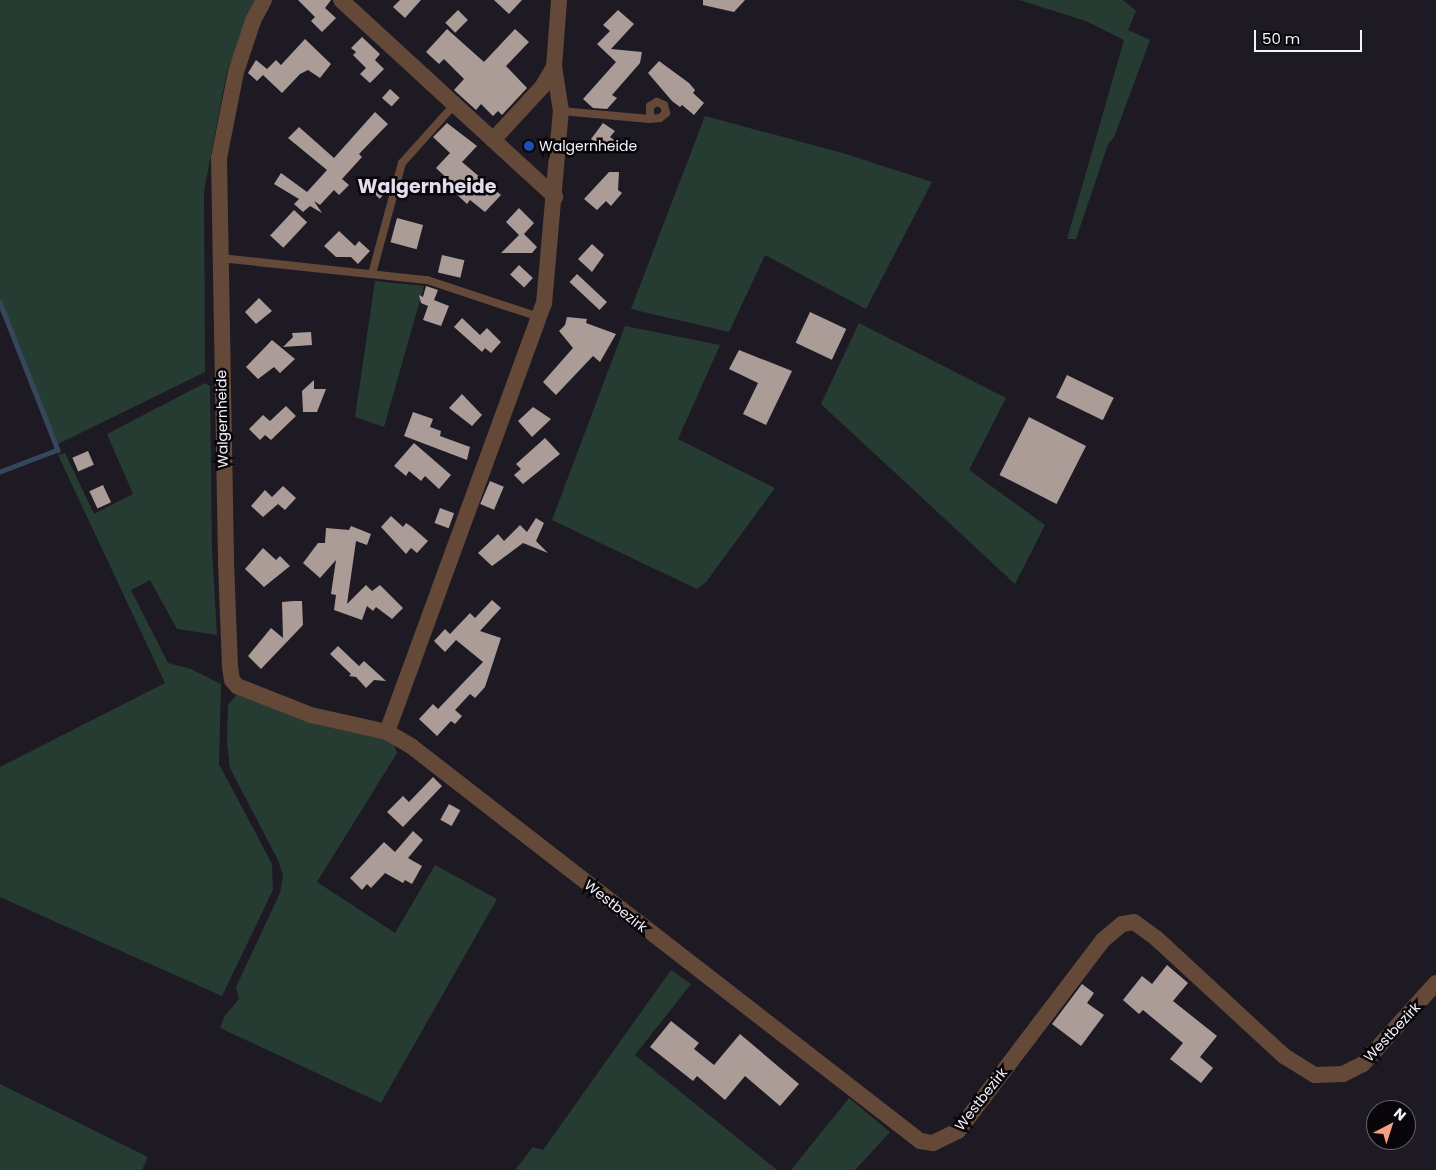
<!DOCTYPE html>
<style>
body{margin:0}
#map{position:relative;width:1436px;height:1170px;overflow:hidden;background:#1e1a24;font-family:Poppins,sans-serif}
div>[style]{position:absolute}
.green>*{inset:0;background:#263c32}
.stream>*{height:4.5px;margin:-2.25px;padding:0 2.25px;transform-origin:2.25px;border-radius:2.25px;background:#36465b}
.building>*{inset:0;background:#ab9c98;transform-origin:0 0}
.lane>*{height:8px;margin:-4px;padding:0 4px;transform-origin:4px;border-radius:4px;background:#644938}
.street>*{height:16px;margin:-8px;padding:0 8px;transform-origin:8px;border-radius:8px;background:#644938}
.dots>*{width:14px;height:14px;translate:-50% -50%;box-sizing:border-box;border:2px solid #08060a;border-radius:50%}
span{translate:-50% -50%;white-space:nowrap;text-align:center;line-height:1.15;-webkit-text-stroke:5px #08060a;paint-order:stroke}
.poi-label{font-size:14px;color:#f4f2f9}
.left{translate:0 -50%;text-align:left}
.street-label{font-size:14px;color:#f4f2f9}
.district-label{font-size:19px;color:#e3deeb;font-weight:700}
.north{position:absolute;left:1366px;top:1100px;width:50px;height:50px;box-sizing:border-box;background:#08060a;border:1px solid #66646a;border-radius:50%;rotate:40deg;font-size:14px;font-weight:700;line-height:20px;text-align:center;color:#f4f2f9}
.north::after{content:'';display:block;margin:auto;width:18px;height:22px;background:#f2a081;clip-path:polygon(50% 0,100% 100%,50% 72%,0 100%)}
.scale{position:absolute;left:1254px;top:30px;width:108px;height:22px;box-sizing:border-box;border:2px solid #f4f2f9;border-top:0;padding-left:6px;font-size:15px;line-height:18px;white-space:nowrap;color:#f4f2f9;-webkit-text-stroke:4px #08060a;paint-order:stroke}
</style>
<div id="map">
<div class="green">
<div style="clip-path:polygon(0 0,257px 0,227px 71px,204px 191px,205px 372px,56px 445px,0 310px)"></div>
<div style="clip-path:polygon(1019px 0,1123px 0,1136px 11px,1128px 30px,1150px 40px,1114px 137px,1108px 144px,1076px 239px,1067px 239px,1124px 40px,1086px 21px)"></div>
<div style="clip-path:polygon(705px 116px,846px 154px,932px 182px,866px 309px,765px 255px,729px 332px,631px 309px)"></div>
<div style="clip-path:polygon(375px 281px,424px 286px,384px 427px,355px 417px)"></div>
<div style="clip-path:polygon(859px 323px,1006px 398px,969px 470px,1045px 525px,1015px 584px,821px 404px)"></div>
<div style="clip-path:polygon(625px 326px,720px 345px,678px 439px,775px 488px,706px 582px,697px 589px,552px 520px)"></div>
<div style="clip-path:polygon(205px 383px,210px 386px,212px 549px,217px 635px,177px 629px,150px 580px,131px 590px,168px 663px,191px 669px,221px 684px,219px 764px,272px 864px,273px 890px,222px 996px,0 897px,0 767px,165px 683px,58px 455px,65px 453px,94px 514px,133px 494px,107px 434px)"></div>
<div style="clip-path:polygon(237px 694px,393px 741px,397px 753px,317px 882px,395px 933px,435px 865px,497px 899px,381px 1103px,220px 1028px,224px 1017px,239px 999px,236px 987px,280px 893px,283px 876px,279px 862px,230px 768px,227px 743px,228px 705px)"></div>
<div style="clip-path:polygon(671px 970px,691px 984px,635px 1055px,777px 1170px,515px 1170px,533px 1147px,543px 1150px)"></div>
<div style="clip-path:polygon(0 1084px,148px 1157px,142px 1170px,0 1170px)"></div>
<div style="clip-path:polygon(849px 1098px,890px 1132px,855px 1170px,791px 1170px)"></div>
</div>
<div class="stream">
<div style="left:0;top:302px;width:159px;rotate:68.6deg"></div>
<div style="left:58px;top:450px;width:62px;rotate:159.2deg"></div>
</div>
<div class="building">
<div style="clip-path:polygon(298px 0,331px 0,325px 8px,336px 18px,322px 32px,311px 21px,315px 17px)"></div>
<div style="clip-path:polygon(400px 0,421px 0,405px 18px,393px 7px)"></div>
<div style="clip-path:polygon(494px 0,522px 0,509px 14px)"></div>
<div style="clip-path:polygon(703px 0,745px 0,734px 12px,703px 5px)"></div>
<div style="left:458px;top:10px;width:14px;height:18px;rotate:45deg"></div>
<div style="clip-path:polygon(618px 10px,634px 24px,611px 49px,642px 52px,640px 63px,612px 95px,617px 98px,607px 109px,593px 108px,583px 99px,616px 62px,597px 44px,610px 31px,603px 25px)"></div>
<div style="clip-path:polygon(447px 29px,484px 62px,515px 29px,529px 42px,506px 66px,527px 88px,502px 115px,498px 111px,493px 116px,481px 104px,476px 110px,454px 90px,464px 79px,444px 59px,439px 64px,426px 52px)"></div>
<div style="clip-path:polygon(362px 37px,380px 54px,375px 60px,384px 69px,370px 83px,360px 74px,366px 68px,353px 55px,356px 52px,351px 48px)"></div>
<div style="clip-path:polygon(305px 39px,331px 64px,320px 78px,308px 70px,300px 74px,282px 93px,263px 75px,257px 81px,248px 73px,256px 60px,267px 69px,276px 60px,281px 65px)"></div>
<div style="clip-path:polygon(659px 61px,689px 83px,695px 90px,693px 93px,704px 103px,694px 115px,682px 105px,680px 107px,672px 101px,648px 73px)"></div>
<div style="left:390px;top:89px;width:13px;height:12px;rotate:42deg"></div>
<div style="clip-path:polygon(375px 112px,388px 124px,359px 154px,362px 157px,342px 179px,349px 185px,339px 195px,334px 190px,320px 205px,314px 201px,322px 213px,310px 206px,303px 212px,294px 204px,299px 199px,274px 184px,281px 173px,307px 192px,327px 170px,288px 138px,299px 127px,334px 158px)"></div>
<div style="clip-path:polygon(447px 123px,477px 146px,462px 162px,501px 195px,485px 212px,470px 200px,467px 204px,449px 187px,453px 184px,436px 168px,450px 153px,433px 137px)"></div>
<div style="clip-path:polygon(603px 123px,615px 131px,610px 137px,614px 140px,606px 150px,591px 139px)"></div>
<div style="clip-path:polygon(609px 172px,619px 172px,618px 190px,622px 193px,611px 206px,606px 201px,597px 210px,584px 199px)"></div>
<div style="left:374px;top:177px;width:19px;height:12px;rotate:43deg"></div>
<div style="clip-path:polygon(519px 208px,534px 223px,524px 234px,537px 247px,532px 253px,501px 253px,519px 235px,506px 222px)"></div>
<div style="left:294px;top:210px;width:18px;height:35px;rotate:43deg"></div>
<div style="left:397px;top:218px;width:27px;height:25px;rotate:15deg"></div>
<div style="clip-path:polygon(339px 231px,355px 246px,359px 241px,370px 251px,358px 264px,351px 257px,336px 257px,324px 246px)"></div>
<div style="clip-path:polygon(592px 244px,604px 255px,592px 272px,578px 259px)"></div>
<div style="left:442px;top:255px;width:23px;height:18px;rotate:13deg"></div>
<div style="left:519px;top:265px;width:19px;height:13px;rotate:43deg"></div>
<div style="left:577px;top:274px;width:41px;height:11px;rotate:43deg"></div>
<div style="clip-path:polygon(426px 286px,438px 290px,434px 300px,449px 306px,441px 326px,423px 320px,428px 306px,421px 303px,419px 295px,423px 297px)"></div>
<div style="clip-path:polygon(259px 298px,272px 311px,256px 324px,245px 312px)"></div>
<div style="left:810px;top:312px;width:40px;height:34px;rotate:25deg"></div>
<div style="clip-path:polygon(567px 317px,587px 319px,586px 323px,616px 334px,600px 362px,593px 356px,556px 395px,543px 382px,573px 348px,559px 331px,565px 325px)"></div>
<div style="clip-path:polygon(462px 318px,480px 335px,487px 328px,501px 342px,491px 353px,485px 348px,482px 352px,454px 327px)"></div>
<div style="clip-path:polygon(311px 332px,312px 345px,283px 347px,293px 337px,292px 333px)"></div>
<div style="clip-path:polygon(272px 340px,295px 359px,280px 373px,274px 367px,258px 379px,246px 367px)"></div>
<div style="clip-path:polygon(739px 350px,792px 371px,766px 425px,743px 414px,758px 383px,729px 369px)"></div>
<div style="left:1067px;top:375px;width:52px;height:25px;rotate:26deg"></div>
<div style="clip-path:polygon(314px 380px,314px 389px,326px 389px,317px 412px,303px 412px,302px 391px)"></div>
<div style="clip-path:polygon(462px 394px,482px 415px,472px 426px,449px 408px)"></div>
<div style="clip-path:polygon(286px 406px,296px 416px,271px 440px,265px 435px,260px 440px,249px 429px,263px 415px,270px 421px)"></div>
<div style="clip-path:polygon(533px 407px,551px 419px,532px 437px,518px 421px)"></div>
<div style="clip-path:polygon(413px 412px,433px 419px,430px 427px,441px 431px,440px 436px,470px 447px,467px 460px,404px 436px)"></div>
<div style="left:1029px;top:417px;width:64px;height:65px;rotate:27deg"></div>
<div style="clip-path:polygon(545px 438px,560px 454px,523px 484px,514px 475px,521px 469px,516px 464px)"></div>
<div style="clip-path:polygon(414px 443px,451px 475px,439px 489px,425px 476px,421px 481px,409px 471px,406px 476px,394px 466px)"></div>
<div style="left:88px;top:451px;width:15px;height:17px;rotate:67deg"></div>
<div style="left:490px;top:481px;width:15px;height:25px;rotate:23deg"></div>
<div style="left:103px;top:485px;width:19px;height:15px;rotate:65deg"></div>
<div style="clip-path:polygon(283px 486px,296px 498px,285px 510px,278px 504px,263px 517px,251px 506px,265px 490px,272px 497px)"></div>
<div style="left:440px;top:508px;width:15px;height:16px;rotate:20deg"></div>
<div style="clip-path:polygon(391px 516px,403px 527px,406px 523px,412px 527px,428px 541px,417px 553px,411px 548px,406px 554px,381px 527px)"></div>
<div style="clip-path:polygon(536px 518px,544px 523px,536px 541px,548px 553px,523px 543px,492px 566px,478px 553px,498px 534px,504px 541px,520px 525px,527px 532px)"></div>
<div style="clip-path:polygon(351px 526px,371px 534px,367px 545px,356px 541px,347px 604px,366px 585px,372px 591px,380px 585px,403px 608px,392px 619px,376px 607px,373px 611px,367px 606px,362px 620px,334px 610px,336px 595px,331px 594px,336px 560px,320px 578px,303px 563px,318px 543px,325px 543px,326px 528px,349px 530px)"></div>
<div style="clip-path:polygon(263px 548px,276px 560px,280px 556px,290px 566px,264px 587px,245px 569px)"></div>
<div style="clip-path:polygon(492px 600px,501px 608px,480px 631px,501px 638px,485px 687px,475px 698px,470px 694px,455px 710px,462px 716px,455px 724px,451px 721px,437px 736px,419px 719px,433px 704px,438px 709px,483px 662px,456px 640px,445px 652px,434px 641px,445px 629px,450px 634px,470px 613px,475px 618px)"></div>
<div style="clip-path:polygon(294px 601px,302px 601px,303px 625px,261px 669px,248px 656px,271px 628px,283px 638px,282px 602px)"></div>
<div style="clip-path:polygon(338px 646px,359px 666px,364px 661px,386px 681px,374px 680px,366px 688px,356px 677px,349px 676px,351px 674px,330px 654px)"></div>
<div style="clip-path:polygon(433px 777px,442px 786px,403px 827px,387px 812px,403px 796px,409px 802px)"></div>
<div style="left:449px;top:804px;width:13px;height:18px;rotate:29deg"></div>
<div style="clip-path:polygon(413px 831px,423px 840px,408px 858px,422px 866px,412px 884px,405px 880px,403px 883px,385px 873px,371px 888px,367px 884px,362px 890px,350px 878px,384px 842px,395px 852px)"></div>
<div style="clip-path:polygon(1167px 965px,1188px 983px,1173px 1001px,1217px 1036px,1200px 1057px,1213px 1068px,1201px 1083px,1170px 1059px,1183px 1043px,1143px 1010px,1139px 1014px,1123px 1000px,1142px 976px,1152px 984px)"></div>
<div style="clip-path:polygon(1082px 984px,1094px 993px,1087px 1003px,1104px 1015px,1081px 1046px,1052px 1024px)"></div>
<div style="clip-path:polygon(671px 1021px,699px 1043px,694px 1049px,714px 1065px,740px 1034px,799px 1084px,780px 1106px,745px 1076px,725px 1100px,697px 1076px,693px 1081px,650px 1047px)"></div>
</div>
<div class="lane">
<div style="left:561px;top:111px;width:89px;rotate:5.1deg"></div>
<div style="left:650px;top:119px;width:10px;rotate:-6deg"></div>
<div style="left:660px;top:118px;width:8px;rotate:-40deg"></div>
<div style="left:666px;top:113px;width:8px;rotate:-104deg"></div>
<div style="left:664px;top:105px;width:8px;rotate:-157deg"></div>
<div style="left:657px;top:102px;width:8px;rotate:150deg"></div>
<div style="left:650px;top:106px;width:13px;rotate:90deg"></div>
<div style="left:220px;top:258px;width:208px;rotate:6.1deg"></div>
<div style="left:427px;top:280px;width:118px;rotate:18.3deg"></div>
<div style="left:372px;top:274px;width:115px;rotate:-74.9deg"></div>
<div style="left:402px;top:163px;width:78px;rotate:-48.1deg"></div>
</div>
<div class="street">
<div style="left:264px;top:0;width:24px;rotate:118deg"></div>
<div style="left:253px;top:21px;width:54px;rotate:108.4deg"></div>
<div style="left:236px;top:72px;width:88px;rotate:101.2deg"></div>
<div style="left:219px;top:158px;width:405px;rotate:89deg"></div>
<div style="left:226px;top:563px;width:103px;rotate:87.8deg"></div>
<div style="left:230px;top:666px;width:14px;rotate:82deg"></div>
<div style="left:232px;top:680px;width:8px;rotate:50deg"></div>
<div style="left:237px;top:686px;width:79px;rotate:21.4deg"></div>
<div style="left:311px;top:715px;width:78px;rotate:12.6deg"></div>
<div style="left:387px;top:732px;width:28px;rotate:30deg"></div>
<div style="left:411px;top:746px;width:644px;rotate:37.81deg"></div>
<div style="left:920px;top:1141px;width:13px;rotate:9deg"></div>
<div style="left:933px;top:1143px;width:28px;rotate:-26deg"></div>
<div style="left:958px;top:1131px;width:240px;rotate:-52.8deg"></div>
<div style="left:1103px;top:940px;width:25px;rotate:-40deg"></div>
<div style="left:1122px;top:924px;width:12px;rotate:-9deg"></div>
<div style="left:1134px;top:922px;width:27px;rotate:36deg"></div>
<div style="left:1156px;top:938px;width:174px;rotate:42.7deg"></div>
<div style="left:1284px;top:1056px;width:36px;rotate:32deg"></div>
<div style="left:1315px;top:1075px;width:28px;rotate:-2deg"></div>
<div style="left:1343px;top:1074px;width:22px;rotate:-27deg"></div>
<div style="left:1363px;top:1064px;width:109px;rotate:-48deg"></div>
<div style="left:341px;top:0;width:291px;rotate:42.6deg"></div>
<div style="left:493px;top:140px;width:72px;rotate:-47.2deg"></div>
<div style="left:542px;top:87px;width:23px;rotate:-59deg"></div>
<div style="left:387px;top:732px;width:456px;rotate:-69.9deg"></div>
<div style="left:544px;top:304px;width:194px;rotate:-85deg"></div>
<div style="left:561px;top:111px;width:45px;rotate:-99deg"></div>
<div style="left:554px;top:67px;width:67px;rotate:-85.7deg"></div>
</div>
<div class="dots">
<div style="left:529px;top:146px;background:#1a4fb4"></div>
</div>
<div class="poi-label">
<span class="left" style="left:539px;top:146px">Walgernheide</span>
</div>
<div class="street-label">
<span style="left:222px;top:419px;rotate:-91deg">Walgernheide</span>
<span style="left:616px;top:906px;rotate:38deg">Westbezirk</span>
<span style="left:1392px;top:1032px;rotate:-47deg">Westbezirk</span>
<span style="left:981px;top:1099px;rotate:-52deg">Westbezirk</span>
</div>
<div class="district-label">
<span style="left:427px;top:187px">Walgernheide</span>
</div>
<div class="north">N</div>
<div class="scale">50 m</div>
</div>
